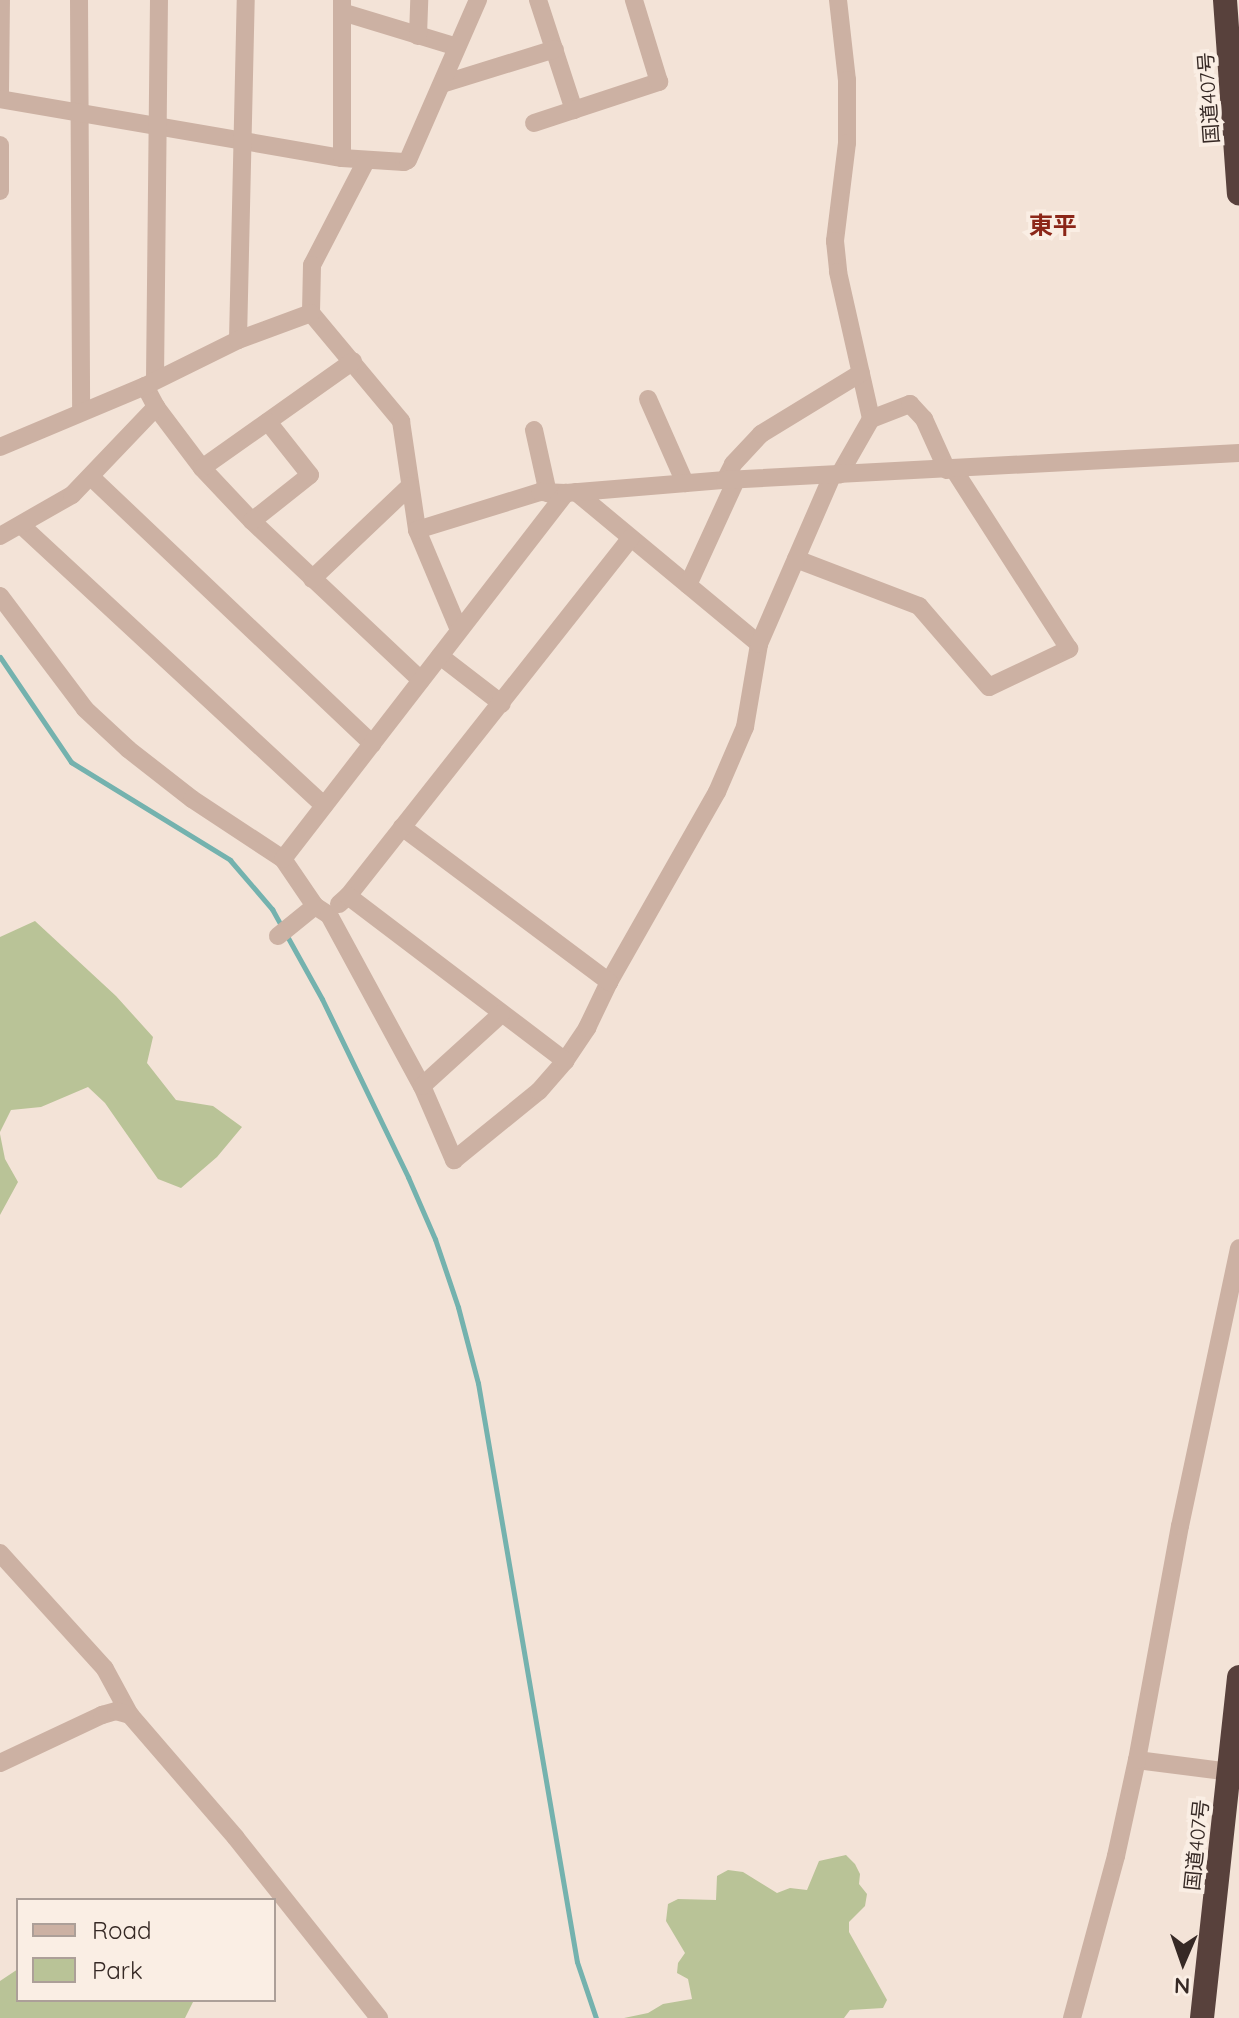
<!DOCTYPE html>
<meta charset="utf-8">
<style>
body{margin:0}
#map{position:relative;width:1239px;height:2018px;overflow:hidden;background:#f3e3d7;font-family:Quicksand,"Noto Sans JP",sans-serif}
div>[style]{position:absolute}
.green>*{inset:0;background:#b9c397}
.stream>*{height:5px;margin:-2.5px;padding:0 2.5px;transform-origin:2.5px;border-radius:2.5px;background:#74b2ae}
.minor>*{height:18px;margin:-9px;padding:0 9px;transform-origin:9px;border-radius:9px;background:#ccb1a3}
.highway>*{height:24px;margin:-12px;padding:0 12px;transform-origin:12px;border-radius:12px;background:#58413c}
span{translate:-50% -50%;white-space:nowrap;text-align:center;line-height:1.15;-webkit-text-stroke:8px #faeee4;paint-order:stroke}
.street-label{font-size:20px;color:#362925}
.quarter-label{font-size:24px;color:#8b2618;font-weight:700}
.legend{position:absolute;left:16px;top:1898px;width:260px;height:104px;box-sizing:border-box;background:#faeee4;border:2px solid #ac9f98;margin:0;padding:10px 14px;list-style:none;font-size:24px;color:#362925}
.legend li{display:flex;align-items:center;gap:16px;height:40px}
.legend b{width:40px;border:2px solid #ac9f98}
.north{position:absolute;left:1143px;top:1922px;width:80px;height:80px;-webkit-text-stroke:6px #faeee4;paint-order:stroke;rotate:182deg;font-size:22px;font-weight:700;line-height:32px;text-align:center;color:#362925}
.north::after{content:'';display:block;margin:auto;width:28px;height:36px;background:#362925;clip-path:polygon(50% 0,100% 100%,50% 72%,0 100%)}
</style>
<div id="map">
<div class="green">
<div style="clip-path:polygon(35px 921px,116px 996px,153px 1037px,147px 1063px,176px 1100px,213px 1106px,242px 1127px,217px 1157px,181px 1188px,158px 1179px,105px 1103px,88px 1087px,41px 1107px,11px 1110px,0 1132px,0 937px)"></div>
<div style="clip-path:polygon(0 1134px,5px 1159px,18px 1182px,0 1215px)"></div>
<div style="clip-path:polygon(846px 1855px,855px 1864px,860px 1874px,859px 1884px,867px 1894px,865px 1906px,849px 1922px,849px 1932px,887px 2000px,883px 2008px,850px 2010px,844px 2018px,624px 2018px,648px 2013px,663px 2004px,692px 1999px,688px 1979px,677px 1973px,678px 1963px,685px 1953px,666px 1921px,668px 1904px,678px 1899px,716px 1900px,717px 1876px,728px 1870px,743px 1872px,777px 1893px,790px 1888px,807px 1890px,819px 1861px)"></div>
<div style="clip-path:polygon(18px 1969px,18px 2000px,194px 2000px,185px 2018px,0 2018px,0 1981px)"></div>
</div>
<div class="stream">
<div style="left:0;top:657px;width:127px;rotate:55.9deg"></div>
<div style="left:71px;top:762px;width:187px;rotate:31.6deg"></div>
<div style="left:230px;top:860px;width:65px;rotate:49.4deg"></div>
<div style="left:272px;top:909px;width:21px;rotate:61deg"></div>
<div style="left:287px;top:936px;width:72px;rotate:60.9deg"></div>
<div style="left:322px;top:999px;width:198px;rotate:64.2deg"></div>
<div style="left:408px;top:1177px;width:68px;rotate:66.5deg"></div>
<div style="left:435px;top:1239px;width:72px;rotate:71.3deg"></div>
<div style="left:458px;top:1307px;width:79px;rotate:75.3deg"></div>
<div style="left:478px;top:1383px;width:587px;rotate:80.3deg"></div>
<div style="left:577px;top:1962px;width:59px;rotate:71.3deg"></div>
</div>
<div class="minor">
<div style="left:79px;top:0;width:411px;rotate:89.7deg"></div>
<div style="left:538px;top:0;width:116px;rotate:71.9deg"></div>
<div style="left:838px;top:0;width:81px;rotate:83.6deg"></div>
<div style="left:847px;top:80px;width:63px;rotate:90deg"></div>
<div style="left:847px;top:143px;width:99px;rotate:97deg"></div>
<div style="left:835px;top:241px;width:31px;rotate:84deg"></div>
<div style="left:838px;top:272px;width:151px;rotate:77.3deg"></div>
<div style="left:871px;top:419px;width:64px;rotate:119.7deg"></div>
<div style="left:342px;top:12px;width:120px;rotate:16.9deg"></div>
<div style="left:418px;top:36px;width:36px;rotate:-88deg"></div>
<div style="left:442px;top:84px;width:118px;rotate:-17.2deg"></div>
<div style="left:0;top:92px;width:92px;rotate:-89.4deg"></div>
<div style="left:0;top:99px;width:347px;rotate:9.8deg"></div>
<div style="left:342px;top:158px;width:62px;rotate:3.7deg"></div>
<div style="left:404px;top:162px;width:4px;rotate:-27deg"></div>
<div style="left:408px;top:160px;width:175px;rotate:-66.4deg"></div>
<div style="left:534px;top:123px;width:132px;rotate:-18.2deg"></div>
<div style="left:659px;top:82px;width:86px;rotate:-107deg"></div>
<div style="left:0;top:145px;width:46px;rotate:90deg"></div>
<div style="left:342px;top:158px;width:158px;rotate:-90deg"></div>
<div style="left:366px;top:161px;width:117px;rotate:117.4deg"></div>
<div style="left:312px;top:265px;width:48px;rotate:91.2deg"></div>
<div style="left:311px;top:313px;width:141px;rotate:50.2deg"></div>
<div style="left:401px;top:421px;width:110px;rotate:81.6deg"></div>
<div style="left:417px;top:530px;width:108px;rotate:67.2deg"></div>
<div style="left:238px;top:340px;width:340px;rotate:-88.7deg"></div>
<div style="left:155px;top:380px;width:380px;rotate:-89.4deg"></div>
<div style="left:145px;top:386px;width:24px;rotate:62deg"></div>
<div style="left:156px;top:407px;width:76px;rotate:53deg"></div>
<div style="left:202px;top:468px;width:73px;rotate:46.7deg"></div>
<div style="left:252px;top:521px;width:232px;rotate:43.3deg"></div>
<div style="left:648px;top:399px;width:92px;rotate:66.2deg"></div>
<div style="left:871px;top:419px;width:42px;rotate:-21deg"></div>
<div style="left:910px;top:404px;width:21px;rotate:47deg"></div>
<div style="left:924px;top:419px;width:56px;rotate:65.7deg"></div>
<div style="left:534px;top:430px;width:65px;rotate:77.5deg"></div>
<div style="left:0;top:447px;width:157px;rotate:-22.8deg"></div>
<div style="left:145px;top:386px;width:104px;rotate:-26.3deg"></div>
<div style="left:238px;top:340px;width:78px;rotate:-20.3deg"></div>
<div style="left:202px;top:468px;width:185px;rotate:-35.3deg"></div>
<div style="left:91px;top:477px;width:388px;rotate:43.5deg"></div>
<div style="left:725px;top:480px;width:18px;rotate:-63deg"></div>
<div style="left:733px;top:464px;width:41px;rotate:-47deg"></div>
<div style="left:761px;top:434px;width:117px;rotate:-31.4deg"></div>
<div style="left:576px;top:492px;width:238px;rotate:39.7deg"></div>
<div style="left:252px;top:521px;width:74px;rotate:-38.4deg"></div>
<div style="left:310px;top:475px;width:68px;rotate:-128.4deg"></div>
<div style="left:21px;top:525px;width:413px;rotate:42.8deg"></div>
<div style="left:417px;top:530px;width:129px;rotate:-17.2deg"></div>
<div style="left:540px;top:492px;width:26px;rotate:2deg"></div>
<div style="left:0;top:536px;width:83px;rotate:-29.7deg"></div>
<div style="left:72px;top:495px;width:122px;rotate:-46.3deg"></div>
<div style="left:796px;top:559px;width:132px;rotate:20.9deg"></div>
<div style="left:919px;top:606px;width:107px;rotate:49.2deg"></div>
<div style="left:989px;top:687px;width:89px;rotate:-25.4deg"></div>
<div style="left:1069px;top:649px;width:213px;rotate:-122.7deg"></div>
<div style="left:312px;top:579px;width:135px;rotate:-43.5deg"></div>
<div style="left:688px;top:585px;width:115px;rotate:-65.4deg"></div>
<div style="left:0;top:596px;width:141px;rotate:53deg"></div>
<div style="left:85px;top:709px;width:59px;rotate:42.9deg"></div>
<div style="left:128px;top:749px;width:81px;rotate:38deg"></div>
<div style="left:192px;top:799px;width:109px;rotate:33.4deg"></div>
<div style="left:283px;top:859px;width:57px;rotate:55.8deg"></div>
<div style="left:315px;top:906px;width:17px;rotate:33deg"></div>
<div style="left:329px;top:915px;width:195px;rotate:61.5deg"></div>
<div style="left:422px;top:1086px;width:81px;rotate:66.6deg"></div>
<div style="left:454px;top:1160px;width:109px;rotate:-39.1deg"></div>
<div style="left:539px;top:1091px;width:40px;rotate:-49deg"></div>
<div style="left:565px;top:1061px;width:40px;rotate:-56deg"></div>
<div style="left:587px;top:1028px;width:51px;rotate:-64.4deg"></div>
<div style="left:609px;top:982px;width:219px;rotate:-60.4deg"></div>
<div style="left:717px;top:792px;width:71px;rotate:-66.7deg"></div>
<div style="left:745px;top:727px;width:84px;rotate:-80.4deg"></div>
<div style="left:759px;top:644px;width:183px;rotate:-66.5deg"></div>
<div style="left:440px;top:656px;width:78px;rotate:37.7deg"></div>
<div style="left:402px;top:827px;width:259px;rotate:36.8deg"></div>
<div style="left:283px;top:859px;width:463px;rotate:-52.3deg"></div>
<div style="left:566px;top:493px;width:160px;rotate:-4.7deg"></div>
<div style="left:725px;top:480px;width:515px;rotate:-3.01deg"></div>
<div style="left:348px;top:896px;width:456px;rotate:-51.7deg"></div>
<div style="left:339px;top:904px;width:12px;rotate:-42deg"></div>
<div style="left:348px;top:896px;width:273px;rotate:37.2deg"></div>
<div style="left:278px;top:936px;width:48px;rotate:-39deg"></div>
<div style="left:422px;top:1086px;width:107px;rotate:-42.3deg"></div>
<div style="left:0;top:1553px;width:156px;rotate:47.8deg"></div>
<div style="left:105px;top:1669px;width:52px;rotate:61.5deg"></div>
<div style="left:130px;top:1715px;width:162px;rotate:49.2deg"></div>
<div style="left:236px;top:1838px;width:230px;rotate:51.5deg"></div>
<div style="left:1137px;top:1760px;width:103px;rotate:7.3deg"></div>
<div style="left:0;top:1763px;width:113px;rotate:-25.2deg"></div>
<div style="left:102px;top:1715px;width:15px;rotate:-16deg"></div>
<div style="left:116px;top:1711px;width:15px;rotate:16deg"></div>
<div style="left:1072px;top:2018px;width:168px;rotate:-74.8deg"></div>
<div style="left:1116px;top:1856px;width:98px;rotate:-77.7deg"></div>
<div style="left:1137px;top:1760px;width:238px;rotate:-79.6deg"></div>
<div style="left:1180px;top:1526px;width:284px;rotate:-78deg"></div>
</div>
<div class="highway">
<div style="left:1225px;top:0;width:194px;rotate:85.9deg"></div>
<div style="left:1202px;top:2018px;width:343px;rotate:-83.8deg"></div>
</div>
<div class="street-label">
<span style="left:1208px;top:98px;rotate:-94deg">国道407号</span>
<span style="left:1196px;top:1845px;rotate:-84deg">国道407号</span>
</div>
<div class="quarter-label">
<span style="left:1053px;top:226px">東平</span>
</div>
<ul class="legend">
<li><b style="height:10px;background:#ccb1a3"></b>Road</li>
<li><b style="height:22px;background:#b9c397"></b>Park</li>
</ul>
<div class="north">N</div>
</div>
